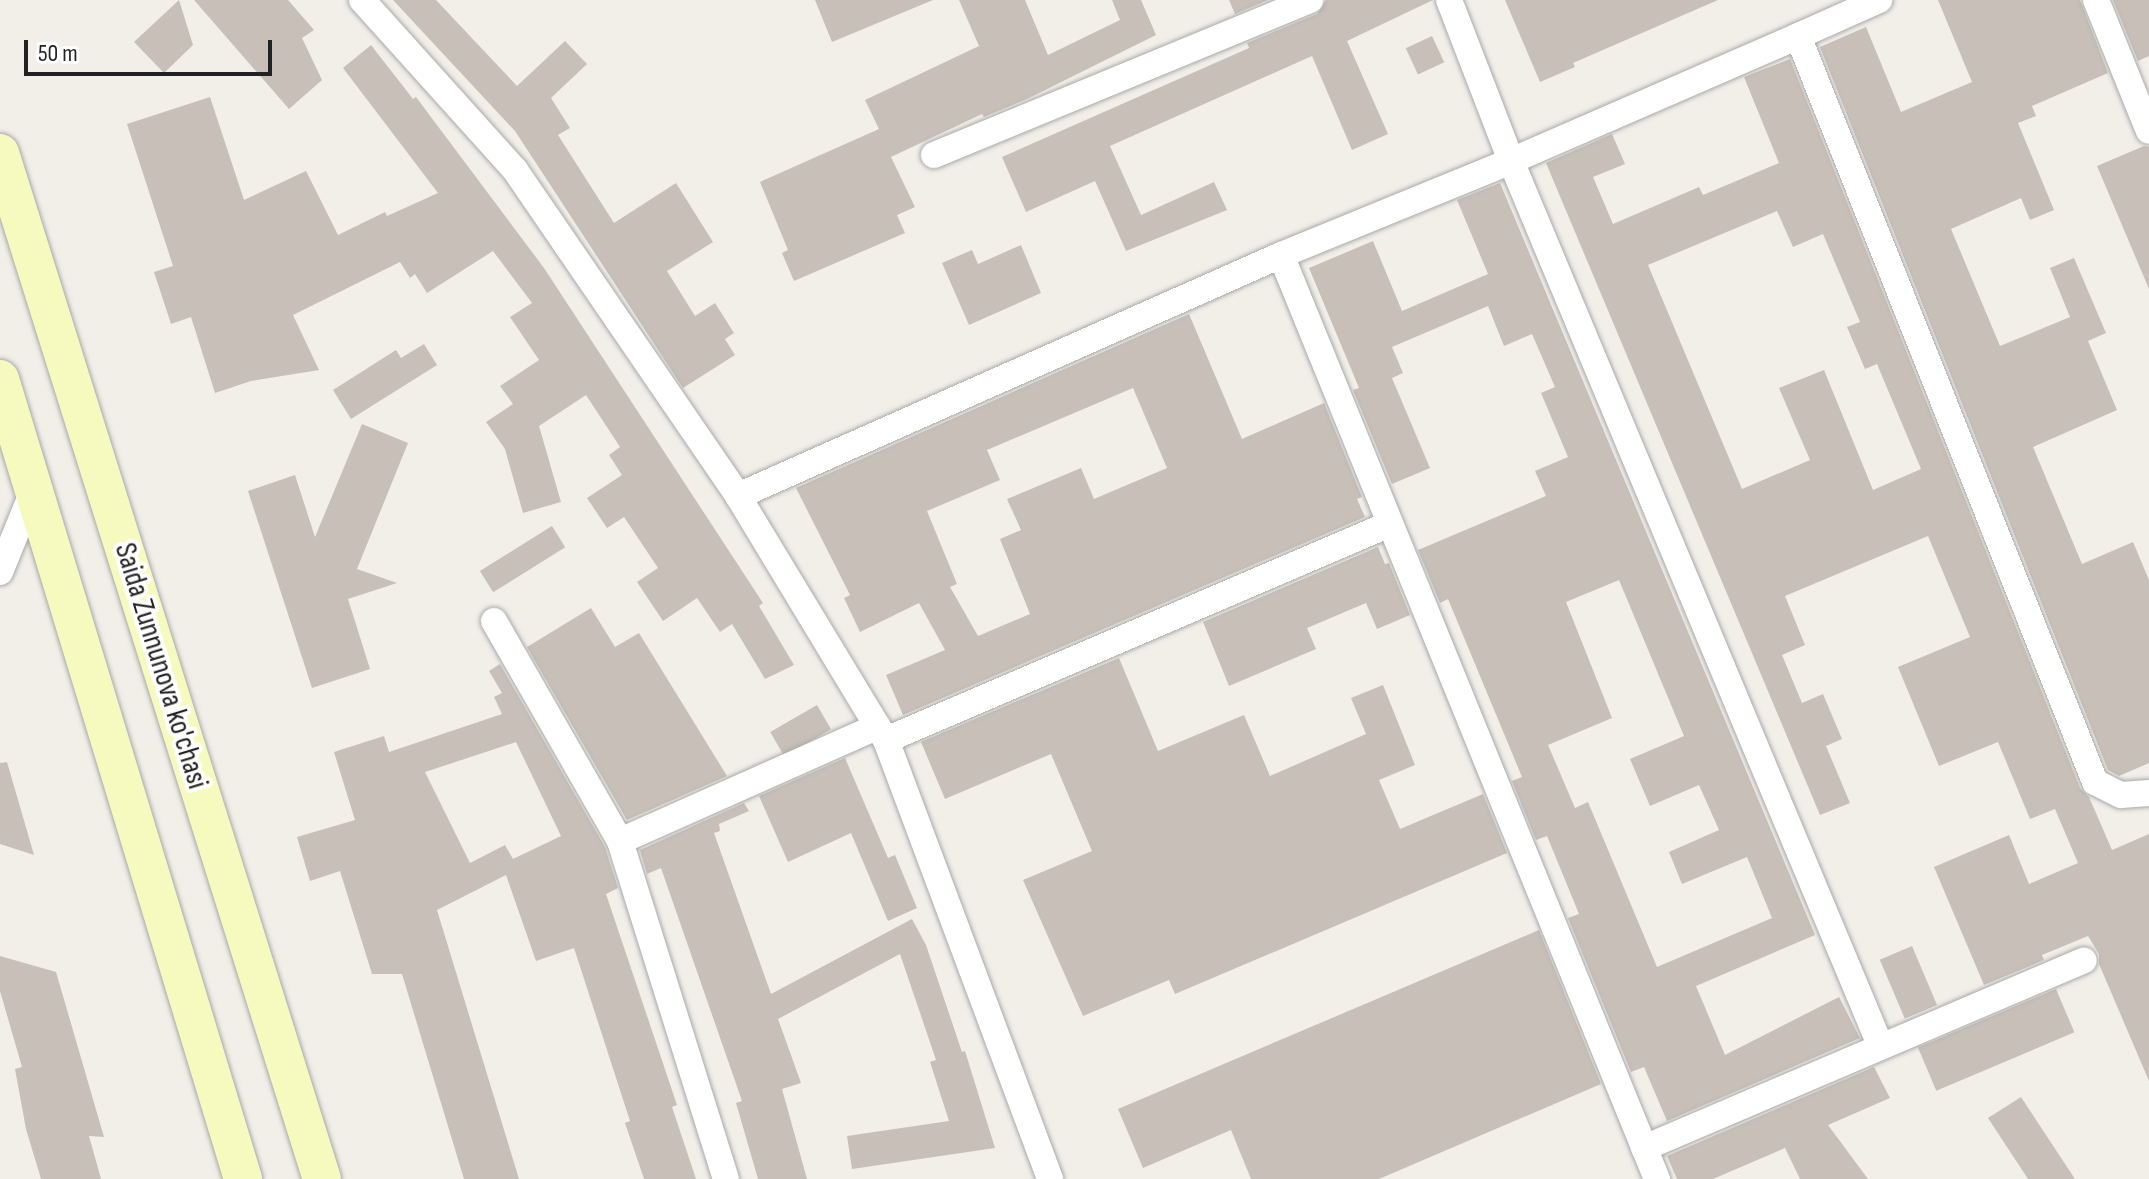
<!DOCTYPE html>
<style>
body{margin:0}
#map{position:relative;width:2149px;height:1179px;overflow:hidden;background:#f2efe9;font-family:"Sofia Sans Condensed",sans-serif}
div>[style]{position:absolute}
.building>*{inset:0;background:#c7bfb8;transform-origin:0 0}
.roads{filter:drop-shadow(0 0 2px #a9a9a9) drop-shadow(0 0 2px #a9a9a9)}
.street>*{height:26px;margin:-13px;padding:0 13px;transform-origin:13px;border-radius:13px;background:#fff}
.secondary>*{height:38px;margin:-19px;padding:0 19px;transform-origin:19px;border-radius:19px;background:#f7fabf}
span{translate:-50% -50%;white-space:nowrap;text-align:center;line-height:1.15;-webkit-text-stroke:8px #fff;paint-order:stroke}
.street-label{font-size:30px;color:#222}
.scale{position:absolute;left:24px;top:40px;width:248px;height:36px;box-sizing:border-box;border:4px solid #222;border-top:0;padding-left:10px;font-size:24px;line-height:28px;white-space:nowrap;color:#222;-webkit-text-stroke:6px #fff;paint-order:stroke}
</style>
<div id="map">
<div class="building">
<div style="clip-path:polygon(179px 0,193px 45px,164px 73px,134px 42px)"></div>
<div style="clip-path:polygon(194px 0,288px 0,314px 30px,302px 38px,322px 80px,289px 109px)"></div>
<div style="clip-path:polygon(393px 0,436px 0,517px 86px,565px 41px,587px 64px,551px 98px,570px 128px,558px 135px,614px 223px,676px 183px,713px 242px,667px 271px,695px 316px,715px 303px,734px 333px,725px 339px,735px 355px,683px 388px,515px 131px)"></div>
<div style="clip-path:polygon(815px 0,933px 0,832px 42px)"></div>
<div style="clip-path:polygon(959px 0,1025px 0,1048px 55px,1120px 20px,1112px 0,1141px 0,1156px 35px,1027px 99px,984px 117px,982px 114px,891px 157px,915px 207px,897px 215px,905px 233px,794px 281px,782px 253px,788px 250px,760px 182px,879px 129px,865px 100px,979px 46px)"></div>
<div style="clip-path:polygon(1229px 0,1268px 0,1235px 14px)"></div>
<div style="clip-path:polygon(1326px 0,1433px 0,1347px 41px,1388px 134px,1352px 150px,1312px 56px,1110px 146px,1141px 215px,1214px 182px,1227px 210px,1126px 251px,1095px 181px,1026px 212px,1002px 157px,1249px 48px,1247px 43px,1317px 14px)"></div>
<div style="clip-path:polygon(1505px 0,1718px 0,1573px 63px,1575px 67px,1540px 82px)"></div>
<div style="clip-path:polygon(1938px 0,2080px 0,2108px 73px,2032px 106px,2036px 116px,2018px 123px,2054px 210px,2030px 220px,2021px 198px,1951px 229px,2000px 346px,2070px 317px,2050px 268px,2074px 258px,2106px 333px,2088px 341px,2117px 410px,2033px 447px,2082px 564px,2133px 542px,2149px 580px,2149px 763px,2119px 776px,2108px 770px,1820px 47px,1866px 27px,1901px 112px,1972px 82px)"></div>
<div style="clip-path:polygon(2113px 0,2149px 0,2149px 56px,2138px 61px)"></div>
<div style="left:1432px;top:36px;width:29px;height:29px;rotate:65deg"></div>
<div style="clip-path:polygon(371px 45px,413px 99px,416px 97px,544px 268px,763px 603px,759px 606px,794px 665px,765px 679px,732px 624px,720px 632px,697px 598px,663px 621px,637px 582px,658px 568px,624px 517px,607px 528px,587px 498px,622px 475px,609px 455px,620px 447px,586px 395px,539px 426px,561px 502px,523px 513px,505px 449px,486px 422px,513px 404px,500px 386px,539px 360px,510px 317px,532px 303px,493px 251px,427px 293px,415px 274px,410px 278px,400px 262px,293px 315px,319px 370px,251px 381px,215px 393px,191px 317px,171px 324px,154px 272px,173px 266px,127px 124px,210px 97px,244px 200px,306px 171px,338px 235px,385px 212px,387px 216px,438px 193px,343px 68px)"></div>
<div style="clip-path:polygon(evenodd,1790px 59px,2080px 788px,2089px 797px,2112px 850px,2149px 834px,2149px 1081px,2099px 964px,2099px 954px,2088px 936px,2042px 955px,2044px 960px,1984px 985px,1934px 867px,2009px 835px,2029px 884px,2078px 863px,2055px 809px,2030px 819px,1998px 742px,1939px 766px,1898px 667px,1970px 637px,1928px 536px,1785px 596px,1805px 645px,1782px 655px,1802px 703px,1823px 694px,1842px 739px,1826px 746px,1850px 803px,1820px 815px,1546px 163px,1612px 134px,1625px 164px,1593px 177px,1613px 224px,1699px 187px,1703px 195px,1779px 163px,1744px 77px,1790px 59px,1777px 211px,1793px 247px,1823px 234px,1860px 322px,1847px 327px,1865px 369px,1877px 364px,1921px 469px,1873px 490px,1824px 370px,1779px 388px,1810px 460px,1742px 489px,1648px 265px,1777px 211px)"></div>
<div style="clip-path:polygon(2144px 146px,2149px 147px,2149px 289px,2097px 166px)"></div>
<div style="clip-path:polygon(evenodd,1500px 183px,1815px 935px,1696px 986px,1725px 1055px,1839px 997px,1860px 1038px,1667px 1121px,1644px 1067px,1631px 1072px,1568px 918px,1579px 914px,1547px 836px,1536px 840px,1512px 781px,1522px 777px,1448px 599px,1440px 603px,1418px 550px,1546px 496px,1535px 471px,1568px 457px,1541px 393px,1555px 387px,1532px 334px,1504px 346px,1488px 306px,1392px 347px,1403px 373px,1392px 378px,1430px 468px,1392px 484px,1353px 390px,1359px 388px,1309px 268px,1373px 241px,1402px 311px,1488px 274px,1457px 200px,1500px 183px,1619px 580px,1684px 736px,1630px 759px,1650px 806px,1699px 785px,1719px 830px,1669px 852px,1682px 884px,1747px 857px,1772px 918px,1657px 967px,1588px 802px,1575px 808px,1548px 745px,1612px 718px,1566px 602px,1619px 580px)"></div>
<div style="clip-path:polygon(1021px 245px,1041px 293px,969px 325px,942px 263px,972px 250px,978px 264px)"></div>
<div style="clip-path:polygon(evenodd,1189px 314px,1242px 439px,1324px 403px,1362px 497px,1357px 499px,1365px 517px,903px 715px,886px 675px,945px 650px,919px 603px,860px 632px,844px 598px,850px 595px,796px 488px,1189px 314px,1133px 388px,1167px 468px,1094px 499px,1081px 468px,1007px 499px,1021px 530px,1000px 539px,1030px 614px,978px 636px,950px 587px,957px 584px,927px 511px,1000px 480px,987px 450px,1133px 388px)"></div>
<div style="clip-path:polygon(424px 344px,437px 365px,351px 419px,333px 390px,396px 350px,401px 358px)"></div>
<div style="clip-path:polygon(362px 424px,408px 443px,357px 569px,397px 583px,348px 599px,370px 669px,312px 688px,248px 491px,295px 475px,315px 537px)"></div>
<div style="left:552px;top:526px;width:25px;height:85px;rotate:58deg"></div>
<div style="clip-path:polygon(1378px 547px,1385px 564px,1389px 563px,1410px 615px,1377px 629px,1366px 603px,1307px 628px,1316px 649px,1229px 686px,1203px 622px)"></div>
<div style="clip-path:polygon(591px 608px,615px 647px,639px 633px,727px 776px,627px 820px,527px 647px)"></div>
<div style="clip-path:polygon(1119px 658px,1158px 751px,1244px 715px,1270px 776px,1366px 734px,1351px 698px,1383px 685px,1415px 765px,1379px 780px,1400px 829px,1483px 794px,1507px 853px,1175px 994px,1169px 980px,1083px 1016px,1023px 880px,1092px 851px,1051px 754px,945px 799px,921px 742px)"></div>
<div style="clip-path:polygon(evenodd,500px 664px,605px 847px,618px 888px,606px 894px,677px 1105px,672px 1107px,696px 1179px,644px 1179px,625px 1123px,630px 1121px,574px 948px,536px 961px,506px 875px,437px 910px,519px 1179px,464px 1179px,402px 974px,372px 974px,340px 871px,310px 881px,297px 837px,355px 820px,334px 752px,384px 736px,389px 752px,502px 714px,494px 697px,502px 693px,489px 671px,500px 664px,516px 742px,561px 836px,513px 859px,505px 845px,470px 863px,425px 772px,516px 742px)"></div>
<div style="left:817px;top:705px;width:28px;height:54px;rotate:60deg"></div>
<div style="clip-path:polygon(845px 758px,888px 858px,895px 855px,917px 908px,888px 921px,851px 833px,788px 862px,759px 796px)"></div>
<div style="clip-path:polygon(7px 762px,34px 855px,0 844px,0 763px)"></div>
<div style="clip-path:polygon(744px 803px,749px 811px,719px 824px,720px 831px,714px 833px,771px 994px,912px 919px,926px 945px,962px 1052px,965px 1051px,995px 1148px,852px 1169px,847px 1136px,949px 1121px,930px 1062px,936px 1060px,900px 954px,778px 1019px,801px 1083px,782px 1089px,807px 1179px,758px 1179px,736px 1103px,742px 1101px,661px 868px,647px 874px,640px 850px)"></div>
<div style="clip-path:polygon(1539px 930px,1601px 1084px,1379px 1179px,1251px 1179px,1231px 1130px,1143px 1168px,1118px 1109px)"></div>
<div style="left:1912px;top:946px;width:64px;height:35px;rotate:67deg"></div>
<div style="clip-path:polygon(0 956px,56px 972px,104px 1137px,89px 1136px,101px 1179px,41px 1179px,26px 1129px,15px 1069px,22px 1067px,0 991px)"></div>
<div style="left:2056px;top:989px;width:47px;height:150px;rotate:67deg"></div>
<div style="clip-path:polygon(1874px 1067px,1890px 1098px,1828px 1125px,1868px 1179px,1800px 1179px,1785px 1148px,1713px 1179px,1677px 1179px,1667px 1156px)"></div>
<div style="clip-path:polygon(2021px 1097px,2075px 1179px,2028px 1179px,1988px 1118px)"></div>
</div>
<div class="roads">
<div class="street">
<div style="left:362px;top:0;width:229px;rotate:48deg"></div>
<div style="left:515px;top:170px;width:395px;rotate:55.6deg"></div>
<div style="left:738px;top:496px;width:285px;rotate:58.8deg"></div>
<div style="left:886px;top:740px;width:469px;rotate:69.5deg"></div>
<div style="left:1449px;top:0;width:173px;rotate:68.9deg"></div>
<div style="left:1511px;top:161px;width:958px;rotate:67.34deg"></div>
<div style="left:2096px;top:0;width:141px;rotate:68deg"></div>
<div style="left:1798px;top:36px;width:89px;rotate:-24deg"></div>
<div style="left:934px;top:155px;width:407px;rotate:-22.4deg"></div>
<div style="left:1281px;top:255px;width:998px;rotate:67.86deg"></div>
<div style="left:738px;top:496px;width:594px;rotate:-23.93deg"></div>
<div style="left:1281px;top:255px;width:248px;rotate:-22.2deg"></div>
<div style="left:1511px;top:161px;width:313px;rotate:-23.5deg"></div>
<div style="left:1798px;top:36px;width:803px;rotate:68.29deg"></div>
<div style="left:2095px;top:782px;width:29px;rotate:27deg"></div>
<div style="left:2121px;top:795px;width:28px;rotate:-4deg"></div>
<div style="left:0;top:572px;width:87px;rotate:-67.8deg"></div>
<div style="left:494px;top:621px;width:254px;rotate:60.2deg"></div>
<div style="left:620px;top:841px;width:354px;rotate:72.6deg"></div>
<div style="left:886px;top:740px;width:548px;rotate:-23.2deg"></div>
<div style="left:620px;top:841px;width:282px;rotate:-24deg"></div>
<div style="left:1644px;top:1148px;width:478px;rotate:-23.1deg"></div>
</div>
<div class="secondary">
<div style="left:0;top:153px;width:1075px;rotate:72.58deg"></div>
<div style="left:0;top:379px;width:836px;rotate:73.1deg"></div>
</div>
</div>
<div class="street-label">
<span style="left:161px;top:666px;rotate:73deg">Saida Zunnunova ko'chasi</span>
</div>
<div class="scale">50 m</div>
</div>
